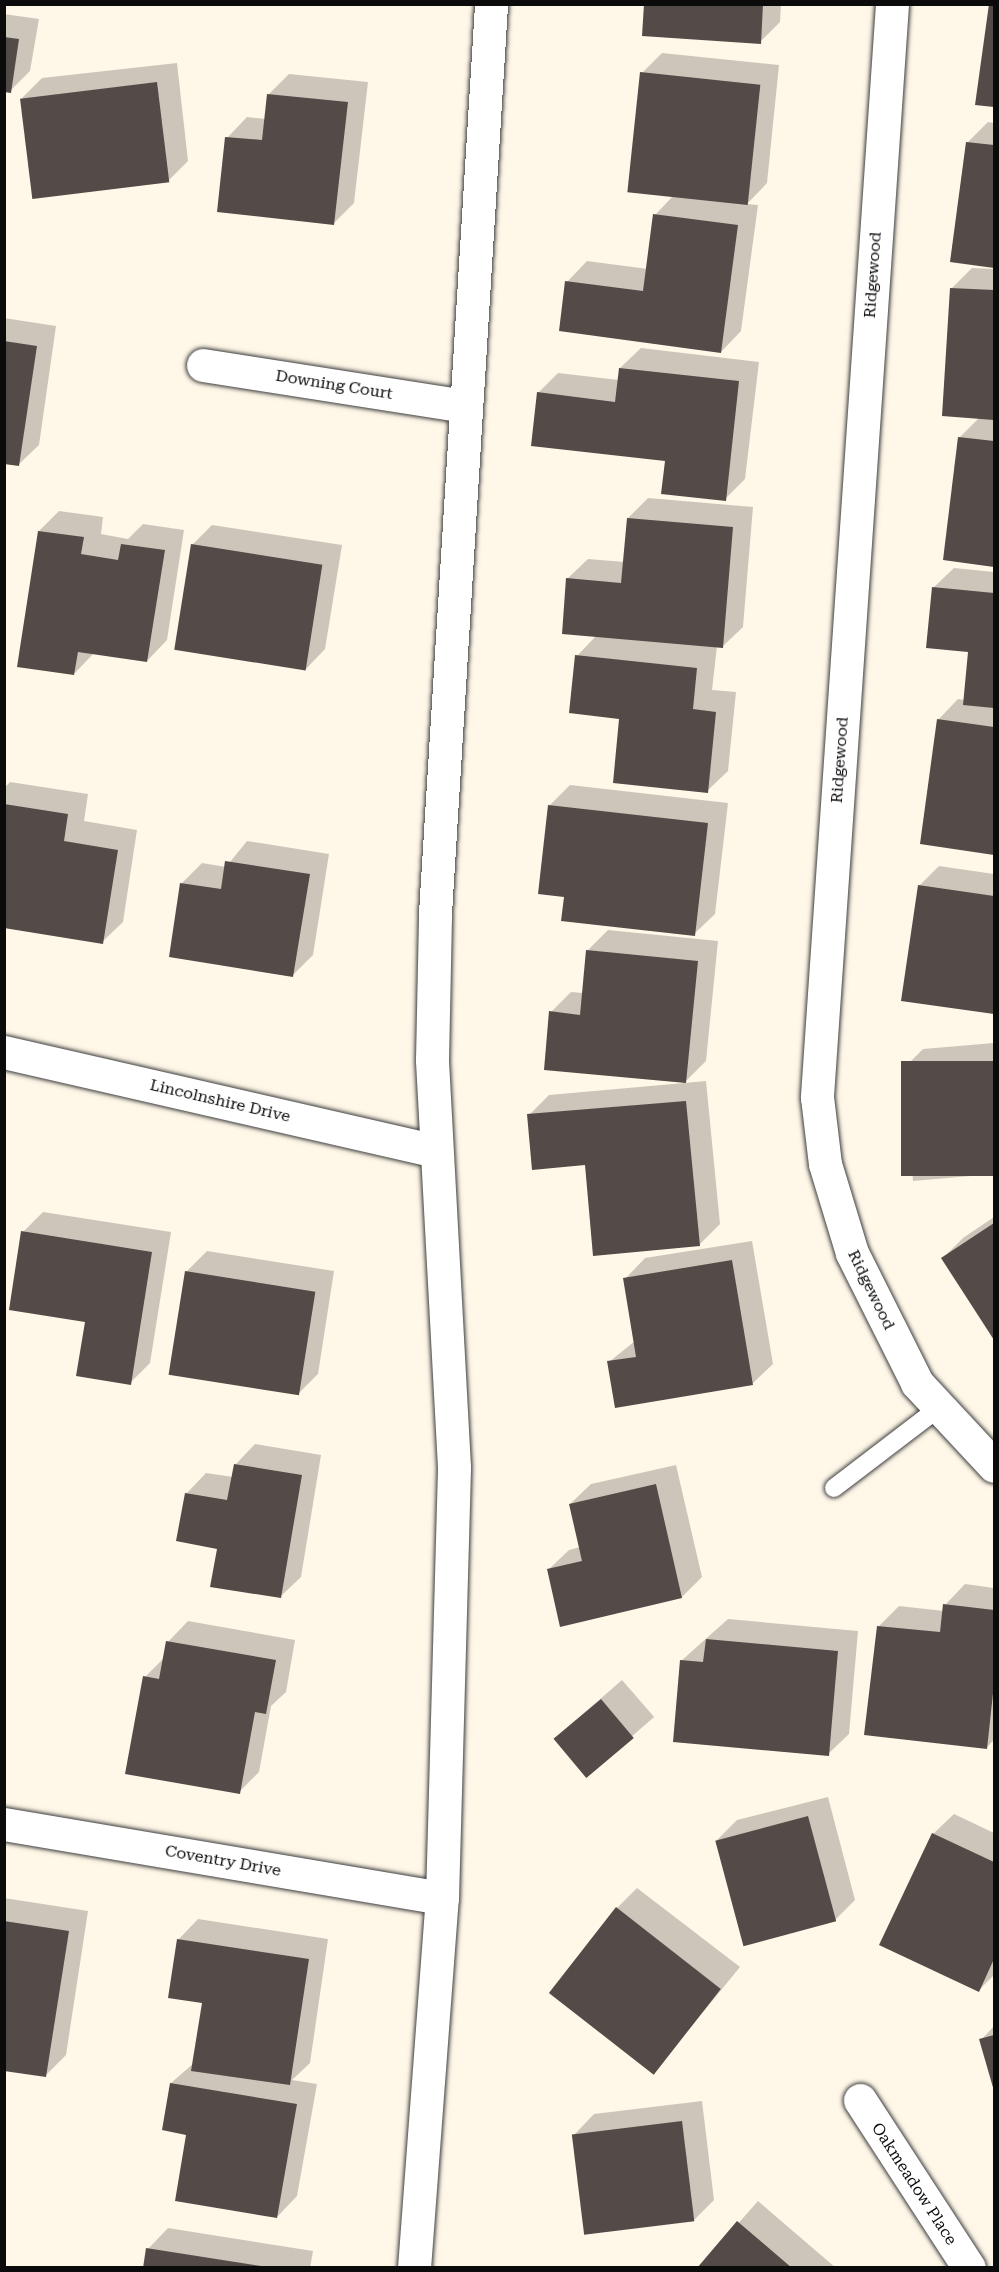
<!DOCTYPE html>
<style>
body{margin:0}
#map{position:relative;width:999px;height:2272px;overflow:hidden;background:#fff8e9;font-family:"Roboto Serif",serif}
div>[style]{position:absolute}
.shadow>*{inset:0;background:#0003;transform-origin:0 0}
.building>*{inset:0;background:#534b47;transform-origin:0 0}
.roads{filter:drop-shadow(0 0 2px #3e3e3e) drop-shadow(0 0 2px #3e3e3e)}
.service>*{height:18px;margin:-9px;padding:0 9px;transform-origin:9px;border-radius:9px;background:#fff}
.minor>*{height:33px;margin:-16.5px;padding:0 16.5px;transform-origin:16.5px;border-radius:16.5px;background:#fff}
.tertiary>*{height:33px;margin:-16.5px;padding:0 16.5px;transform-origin:16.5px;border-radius:16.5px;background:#fff}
span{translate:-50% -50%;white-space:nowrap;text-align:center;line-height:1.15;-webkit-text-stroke:6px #fff;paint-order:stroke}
.street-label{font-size:16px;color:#0b0b0b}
.frame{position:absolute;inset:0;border:6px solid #0b0b0b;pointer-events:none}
</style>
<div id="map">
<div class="shadow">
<div style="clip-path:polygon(645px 4px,781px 4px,780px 22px,760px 42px)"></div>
<div style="clip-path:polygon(990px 4px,994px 4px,994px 106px,976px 103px)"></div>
<div style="clip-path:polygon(4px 14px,39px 19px,30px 71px,10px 91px,4px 90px)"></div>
<div style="clip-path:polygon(662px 53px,779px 65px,767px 183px,747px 204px,758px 205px,741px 331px,721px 352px,567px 282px,587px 261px,648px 269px,655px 215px,673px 196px,642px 73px)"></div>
<div style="clip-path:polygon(177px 63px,188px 161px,168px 181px,22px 98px,42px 78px)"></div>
<div style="clip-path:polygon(289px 74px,368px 82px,354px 203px,334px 223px,227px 138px,247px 117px,266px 119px,269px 94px)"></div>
<div style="clip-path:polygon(988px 122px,994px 123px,994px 267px,951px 261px,968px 142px)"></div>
<div style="clip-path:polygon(972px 268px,994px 269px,994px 565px,944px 559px,960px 437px,980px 417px,952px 288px)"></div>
<div style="clip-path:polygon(4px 318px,56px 326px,39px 445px,18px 465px,4px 463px)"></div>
<div style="clip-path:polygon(641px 348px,759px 362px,745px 479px,725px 499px,666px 460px,538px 393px,558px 373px,619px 380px,620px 368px)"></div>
<div style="clip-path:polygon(648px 498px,753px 507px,743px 627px,722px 647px,717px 646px,712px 690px,736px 692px,728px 771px,707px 791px,621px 717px,577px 656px,596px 636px,567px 579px,588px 559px,625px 562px,628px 518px)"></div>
<div style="clip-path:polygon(59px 511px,103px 517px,101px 534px,128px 539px,143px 524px,184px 530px,167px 640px,147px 661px,94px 653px,74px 674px,39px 531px)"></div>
<div style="clip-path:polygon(212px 525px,342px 545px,325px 649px,305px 670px,192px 545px)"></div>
<div style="clip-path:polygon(954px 568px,994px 572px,994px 853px,921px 843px,938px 720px,958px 699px,965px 700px,970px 651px,933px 588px)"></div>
<div style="clip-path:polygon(10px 782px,88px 794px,84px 821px,137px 830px,123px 922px,102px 942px,4px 927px,4px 788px)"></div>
<div style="clip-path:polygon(570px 785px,728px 803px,715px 914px,694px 934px,566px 896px,550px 805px)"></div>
<div style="clip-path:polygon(247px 841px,329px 854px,313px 955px,293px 975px,182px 883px,202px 863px,226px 867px)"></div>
<div style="clip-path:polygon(939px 866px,994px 874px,994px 1013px,903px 999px,919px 886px)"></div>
<div style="clip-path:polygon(608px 930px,718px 941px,706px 1061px,684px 1083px,706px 1081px,720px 1224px,699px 1245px,586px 1163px,529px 1115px,549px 1095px,684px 1083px,551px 1012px,571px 992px,583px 993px,587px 951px)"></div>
<div style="clip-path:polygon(994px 1043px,994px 1174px,913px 1181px,903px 1069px,923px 1049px)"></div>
<div style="clip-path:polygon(43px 1212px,171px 1232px,150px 1363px,130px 1383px,23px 1232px)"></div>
<div style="clip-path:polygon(994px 1217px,994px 1338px,943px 1258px,963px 1238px)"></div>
<div style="clip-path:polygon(752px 1241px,773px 1364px,752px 1384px,609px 1362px,635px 1341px,625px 1279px,645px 1258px)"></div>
<div style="clip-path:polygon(207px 1251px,334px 1271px,318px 1374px,298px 1394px,186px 1272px)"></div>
<div style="clip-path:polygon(255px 1444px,321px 1455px,301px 1577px,280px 1597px,219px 1547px,186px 1494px,206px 1473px,233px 1477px,235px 1465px)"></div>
<div style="clip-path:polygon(676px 1465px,702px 1577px,682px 1597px,548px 1570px,569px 1550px,580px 1547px,570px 1504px,591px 1484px)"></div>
<div style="clip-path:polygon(965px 1584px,994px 1588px,994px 1740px,986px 1748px,879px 1626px,899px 1606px,944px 1611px,945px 1605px)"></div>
<div style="clip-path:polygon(728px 1619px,858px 1631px,849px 1734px,828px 1754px,681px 1661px)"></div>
<div style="clip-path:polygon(188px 1621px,295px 1640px,286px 1692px,271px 1706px,259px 1772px,239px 1792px,145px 1677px,165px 1657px,168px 1642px)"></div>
<div style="left:622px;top:1680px;width:49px;height:89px;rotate:49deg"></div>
<div style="clip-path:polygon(828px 1797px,855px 1900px,835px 1920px,717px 1840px,737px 1820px)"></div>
<div style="clip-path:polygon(954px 1814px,994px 1833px,994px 1975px,978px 1991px,933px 1834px)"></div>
<div style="clip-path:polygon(637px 1888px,740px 1967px,654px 2072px,617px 1908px)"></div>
<div style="clip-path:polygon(4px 1898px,88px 1911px,66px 2055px,46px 2075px,4px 2069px)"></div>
<div style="clip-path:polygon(198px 1919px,328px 1939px,310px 2063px,292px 2080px,317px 2084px,297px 2196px,277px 2217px,188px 2134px,164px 2129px,171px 2083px,194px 2063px,204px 2001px,178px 1940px)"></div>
<div style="clip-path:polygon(994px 2026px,994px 2087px,981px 2040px)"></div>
<div style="clip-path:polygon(702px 2101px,714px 2200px,694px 2220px,574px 2135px,594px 2114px)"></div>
<div style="clip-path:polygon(758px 2201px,836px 2268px,699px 2268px)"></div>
<div style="clip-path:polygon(168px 2228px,313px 2251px,310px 2268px,145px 2268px,148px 2249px)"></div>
</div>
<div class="building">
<div style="clip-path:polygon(644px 4px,763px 4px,761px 44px,642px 36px)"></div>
<div style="clip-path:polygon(989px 4px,994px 4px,994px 107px,975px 105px)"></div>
<div style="clip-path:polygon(4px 37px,19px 39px,11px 93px,4px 92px)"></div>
<div style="left:640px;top:72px;width:121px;height:121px;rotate:6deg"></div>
<div style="left:157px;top:82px;width:101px;height:138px;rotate:83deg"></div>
<div style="clip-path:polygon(267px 94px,348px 102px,334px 225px,217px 212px,225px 137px,262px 140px)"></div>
<div style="clip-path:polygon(966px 142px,994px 145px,994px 268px,950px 262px)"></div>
<div style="clip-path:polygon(653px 214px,738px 225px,721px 353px,559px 331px,565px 281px,643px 291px)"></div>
<div style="clip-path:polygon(950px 288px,994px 290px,994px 420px,942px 416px)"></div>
<div style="clip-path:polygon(4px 341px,37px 346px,19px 466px,4px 464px)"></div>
<div style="clip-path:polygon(619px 368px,739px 381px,726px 501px,661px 494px,665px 461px,531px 446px,537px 392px,615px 402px)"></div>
<div style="clip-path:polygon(958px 437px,994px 441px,994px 567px,943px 560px)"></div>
<div style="clip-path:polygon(627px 518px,733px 527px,723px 648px,562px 634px,566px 578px,621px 583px)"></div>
<div style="clip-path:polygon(38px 531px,84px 537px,81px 554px,118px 560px,121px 544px,165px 550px,147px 662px,78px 652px,74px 675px,17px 667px)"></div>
<div style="left:191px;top:544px;width:133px;height:107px;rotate:9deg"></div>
<div style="clip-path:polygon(932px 587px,994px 593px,994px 708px,963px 705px,968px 652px,926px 648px)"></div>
<div style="clip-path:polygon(575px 655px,697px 668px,693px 709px,716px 712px,708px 793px,613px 783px,619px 719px,569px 713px)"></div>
<div style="clip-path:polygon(937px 719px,994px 727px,994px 855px,920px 844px)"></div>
<div style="clip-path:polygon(4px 804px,68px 814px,64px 841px,118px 850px,103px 944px,4px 928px)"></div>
<div style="clip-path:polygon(548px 805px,708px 823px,695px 936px,561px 921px,564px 897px,538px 894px)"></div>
<div style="clip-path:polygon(225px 861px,310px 874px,293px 977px,169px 957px,180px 883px,221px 889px)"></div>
<div style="clip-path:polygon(918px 885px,994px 896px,994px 1014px,901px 1001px)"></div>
<div style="clip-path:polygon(586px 950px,698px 961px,686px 1083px,544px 1070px,549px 1011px,580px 1015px)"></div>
<div style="left:994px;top:1061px;width:115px;height:93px;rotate:90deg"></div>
<div style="clip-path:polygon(686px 1101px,700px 1246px,593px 1256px,585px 1165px,532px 1170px,527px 1114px)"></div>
<div style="clip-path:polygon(994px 1223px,994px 1340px,941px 1258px)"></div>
<div style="clip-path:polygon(21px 1231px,152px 1252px,131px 1385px,76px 1376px,85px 1322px,9px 1310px)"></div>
<div style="clip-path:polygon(732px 1260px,753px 1385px,615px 1408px,607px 1361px,636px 1357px,623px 1278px)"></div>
<div style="left:185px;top:1271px;width:132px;height:105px;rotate:9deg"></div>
<div style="clip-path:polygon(234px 1464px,302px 1475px,281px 1598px,210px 1587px,217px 1549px,176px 1541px,185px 1493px,227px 1500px)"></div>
<div style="clip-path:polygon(656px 1484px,682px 1598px,560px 1627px,547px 1569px,582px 1561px,569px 1504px)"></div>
<div style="clip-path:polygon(943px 1604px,994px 1610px,994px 1684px,987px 1749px,864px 1735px,877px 1626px,940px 1632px)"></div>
<div style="clip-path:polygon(706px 1639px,838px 1651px,829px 1756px,673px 1742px,680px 1660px,703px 1662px)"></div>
<div style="clip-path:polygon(166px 1641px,276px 1660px,266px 1714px,255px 1712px,240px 1794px,125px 1774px,143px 1676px,159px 1679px)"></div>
<div style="left:601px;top:1699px;width:51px;height:62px;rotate:50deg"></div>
<div style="left:808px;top:1816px;width:109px;height:96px;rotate:75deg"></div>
<div style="clip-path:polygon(932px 1833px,994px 1862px,994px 1959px,979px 1992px,879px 1945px)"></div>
<div style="left:616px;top:1907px;width:133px;height:109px;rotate:38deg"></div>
<div style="clip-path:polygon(4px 1921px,69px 1931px,46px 2077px,4px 2071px)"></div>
<div style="clip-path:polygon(177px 1939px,309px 1959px,290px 2085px,191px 2071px,202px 2003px,168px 1998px)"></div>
<div style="clip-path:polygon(994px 2035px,994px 2091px,979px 2039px)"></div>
<div style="clip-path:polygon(170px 2083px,297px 2104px,277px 2218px,175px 2201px,186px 2135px,162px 2130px)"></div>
<div style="left:682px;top:2121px;width:101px;height:111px;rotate:83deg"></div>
<div style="clip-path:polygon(737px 2221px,792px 2268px,697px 2268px)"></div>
<div style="clip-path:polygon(146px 2248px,261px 2266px,261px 2268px,143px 2268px)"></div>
</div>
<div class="roads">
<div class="service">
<div style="left:834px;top:1488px;width:133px;rotate:-37.4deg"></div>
</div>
<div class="minor">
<div style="left:892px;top:4px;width:1096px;rotate:93.93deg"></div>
<div style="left:817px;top:1097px;width:67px;rotate:83.2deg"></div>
<div style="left:825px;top:1164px;width:93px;rotate:73.1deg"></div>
<div style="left:852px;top:1253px;width:145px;rotate:63.4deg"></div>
<div style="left:917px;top:1383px;width:113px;rotate:47.1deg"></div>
<div style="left:203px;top:365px;width:265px;rotate:8.9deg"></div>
<div style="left:4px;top:1052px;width:443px;rotate:12.9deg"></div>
<div style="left:4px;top:1824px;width:444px;rotate:9.6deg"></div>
<div style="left:860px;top:2100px;width:200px;rotate:57deg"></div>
</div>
<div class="tertiary">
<div style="left:414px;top:2268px;width:371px;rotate:-85.7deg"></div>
<div style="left:442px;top:1898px;width:431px;rotate:-88.4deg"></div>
<div style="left:454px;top:1467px;width:408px;rotate:-93.1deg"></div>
<div style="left:432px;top:1060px;width:147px;rotate:-88.8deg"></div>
<div style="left:435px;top:913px;width:911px;rotate:-86.47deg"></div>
</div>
</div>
<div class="street-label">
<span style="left:873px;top:275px;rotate:-86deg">Ridgewood</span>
<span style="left:334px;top:385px;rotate:9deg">Downing Court</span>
<span style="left:840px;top:760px;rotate:-86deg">Ridgewood</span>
<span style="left:220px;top:1101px;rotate:13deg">Lincolnshire Drive</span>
<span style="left:871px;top:1290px;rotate:64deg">Ridgewood</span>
<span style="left:223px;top:1861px;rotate:10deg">Coventry Drive</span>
<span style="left:914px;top:2184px;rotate:57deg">Oakmeadow Place</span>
</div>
<div class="frame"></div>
</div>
